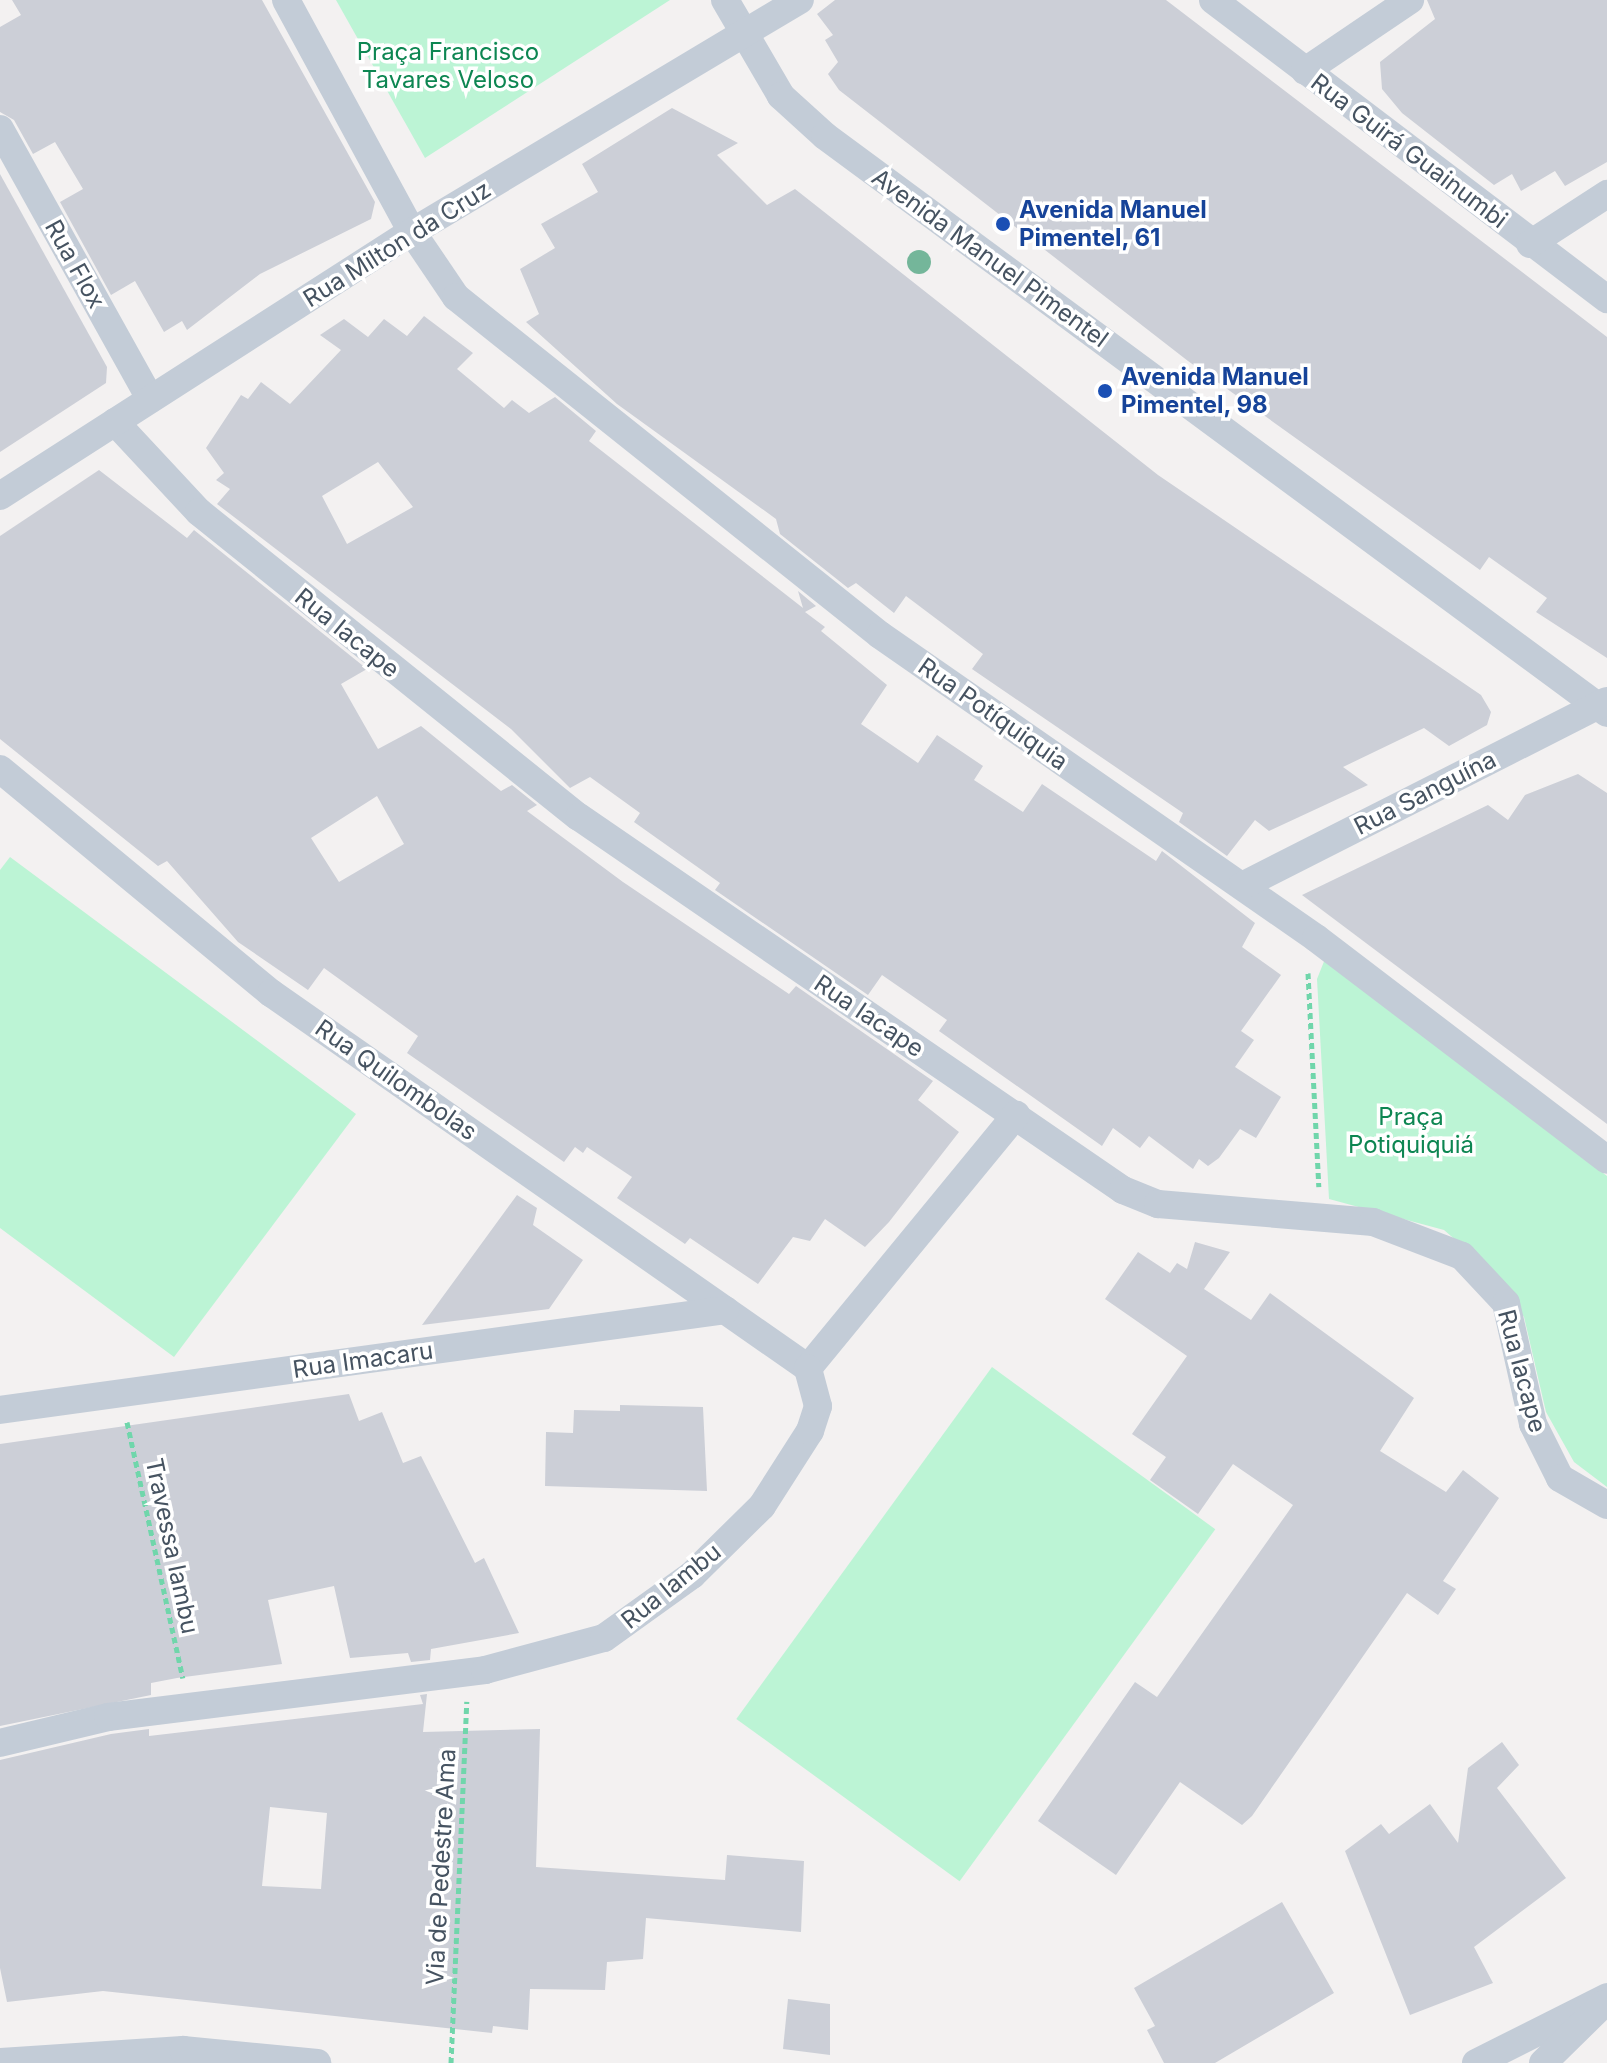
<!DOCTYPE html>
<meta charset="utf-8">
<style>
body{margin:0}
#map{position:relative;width:1607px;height:2063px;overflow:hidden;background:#f3f1f1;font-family:Inter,sans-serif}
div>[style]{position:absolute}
.green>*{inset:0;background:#bcf4d5;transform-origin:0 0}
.building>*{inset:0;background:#cccfd7}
.path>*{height:5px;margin-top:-2.5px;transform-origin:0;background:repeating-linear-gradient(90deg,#70d6ab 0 6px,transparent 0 10px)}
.minor>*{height:28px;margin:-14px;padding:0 14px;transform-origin:14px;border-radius:14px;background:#c3ccd7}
.trees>*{width:24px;height:24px;margin:-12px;border-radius:50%;background:#74b69a}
.dots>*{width:22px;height:22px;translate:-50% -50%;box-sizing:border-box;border:4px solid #fff;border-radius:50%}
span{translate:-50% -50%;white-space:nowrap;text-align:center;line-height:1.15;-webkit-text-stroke:7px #fff;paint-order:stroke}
.park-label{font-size:24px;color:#0d8652}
.street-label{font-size:24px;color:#465361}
.transit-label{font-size:24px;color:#164399;font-weight:700}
.left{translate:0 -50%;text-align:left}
</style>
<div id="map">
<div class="green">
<div style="clip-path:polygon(336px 0,670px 0,425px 158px)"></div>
<div style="clip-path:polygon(10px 857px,356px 1114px,174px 1357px,0 1228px,0 870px)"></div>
<div style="clip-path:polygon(1325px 959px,1607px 1176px,1607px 1487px,1574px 1462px,1546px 1412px,1524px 1317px,1495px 1274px,1444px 1230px,1329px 1199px,1317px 979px)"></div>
<div style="left:992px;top:1367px;width:276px;height:435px;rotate:36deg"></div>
</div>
<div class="building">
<div style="clip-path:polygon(12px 0,262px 0,375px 202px,371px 219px,260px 274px,187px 330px,182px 321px,164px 332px,135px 281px,111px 295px,60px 202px,83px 189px,55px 142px,33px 154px,14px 120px,0 112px,0 27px,21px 15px)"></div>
<div style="clip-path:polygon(835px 0,1166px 0,1607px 337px,1607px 658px,1536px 612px,1547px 598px,1489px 557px,1480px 570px,1188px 361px,839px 90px,828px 74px,838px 62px,825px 40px,833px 35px,817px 14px)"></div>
<div style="clip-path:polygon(1427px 0,1607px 0,1607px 162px,1565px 186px,1555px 171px,1521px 191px,1512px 174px,1494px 185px,1402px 113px,1382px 89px,1380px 62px,1435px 19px)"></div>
<div style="clip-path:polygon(672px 108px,738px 143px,717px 155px,767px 205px,795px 189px,1158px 475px,1481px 695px,1491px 712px,1487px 725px,1449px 746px,1424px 728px,1343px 767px,1368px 785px,1269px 831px,1255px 820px,1227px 856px,1179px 822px,1183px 813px,972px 669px,983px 654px,906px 596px,894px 613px,856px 583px,848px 588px,780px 534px,776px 519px,617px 404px,526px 322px,539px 314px,520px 269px,555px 248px,541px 224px,598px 192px,582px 164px)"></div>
<div style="clip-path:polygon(0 174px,107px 367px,106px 383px,0 452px)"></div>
<div style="clip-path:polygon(evenodd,424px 316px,473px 353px,457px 369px,504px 408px,512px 400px,529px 413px,555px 397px,596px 431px,589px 441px,803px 608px,798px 591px,816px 606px,805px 612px,825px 627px,821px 631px,887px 685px,861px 724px,918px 763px,937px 735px,983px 766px,974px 780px,1023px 812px,1042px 784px,1156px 861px,1162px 851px,1255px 923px,1242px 947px,1281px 975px,1241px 1031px,1254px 1040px,1235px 1067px,1281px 1097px,1256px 1138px,1240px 1129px,1219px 1158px,1208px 1166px,1199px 1159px,1193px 1169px,1149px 1136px,1140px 1148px,1113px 1128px,1102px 1146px,939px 1031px,947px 1020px,882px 975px,868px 995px,715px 890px,720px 883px,634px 822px,640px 813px,590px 777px,570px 788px,511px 729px,217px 504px,230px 489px,216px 480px,224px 473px,206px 448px,241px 395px,248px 399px,261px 382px,290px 404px,341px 350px,320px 335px,344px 319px,368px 337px,384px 319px,407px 336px,424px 316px,378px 462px,413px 507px,347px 544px,322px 496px,378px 462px)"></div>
<div style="clip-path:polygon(evenodd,99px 470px,187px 538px,194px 530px,367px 669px,341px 684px,378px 749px,421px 726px,501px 791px,512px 785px,537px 805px,527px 811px,623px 882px,789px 994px,796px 986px,933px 1081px,918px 1100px,959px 1132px,889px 1222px,865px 1247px,825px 1219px,810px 1241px,793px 1237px,758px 1284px,690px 1238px,685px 1244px,617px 1198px,632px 1177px,587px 1147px,583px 1153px,575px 1147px,564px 1162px,407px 1053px,418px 1036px,324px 968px,308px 990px,238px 942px,167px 861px,158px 866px,0 739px,0 536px,99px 470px,377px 796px,404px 844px,339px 882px,311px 838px,377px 796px)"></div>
<div style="clip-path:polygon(1578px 774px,1607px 793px,1607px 1124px,1302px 895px,1488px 805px,1508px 820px,1525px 795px)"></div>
<div style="clip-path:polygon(517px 1195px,537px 1208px,533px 1225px,583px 1260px,549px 1309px,422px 1325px)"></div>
<div style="clip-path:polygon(1195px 1242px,1230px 1252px,1204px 1289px,1251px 1320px,1270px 1293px,1414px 1398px,1380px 1451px,1446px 1492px,1463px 1470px,1499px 1498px,1443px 1581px,1456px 1589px,1438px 1615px,1407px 1593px,1252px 1816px,1242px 1825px,1180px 1782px,1116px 1875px,1038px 1821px,1135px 1682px,1157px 1697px,1293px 1505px,1233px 1464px,1198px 1514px,1150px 1480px,1166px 1457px,1132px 1434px,1187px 1356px,1105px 1299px,1138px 1252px,1170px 1273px,1177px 1263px,1187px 1269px)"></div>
<div style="clip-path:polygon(349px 1394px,359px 1421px,382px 1412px,403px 1463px,421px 1456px,475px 1563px,484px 1558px,519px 1633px,431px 1649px,430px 1660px,411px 1662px,408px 1653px,350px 1658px,334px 1586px,268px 1600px,282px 1664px,177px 1678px,151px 1683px,151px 1695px,0 1726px,0 1444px)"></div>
<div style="clip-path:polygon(620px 1405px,703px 1407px,707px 1491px,545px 1486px,546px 1432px,573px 1433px,574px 1410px,620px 1411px)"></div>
<div style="clip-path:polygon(evenodd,427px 1694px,423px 1732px,540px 1729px,536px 1867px,725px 1880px,727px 1855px,804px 1861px,801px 1932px,646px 1918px,643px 1959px,607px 1962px,605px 1990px,530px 1989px,528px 2030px,493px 2026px,492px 2033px,103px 1991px,7px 2002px,0 1968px,0 1760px,111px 1734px,149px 1729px,149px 1736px,423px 1704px,420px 1695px,427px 1694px,270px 1807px,327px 1813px,321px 1889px,262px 1886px,270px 1807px)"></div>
<div style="clip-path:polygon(1502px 1742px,1519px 1765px,1497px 1788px,1566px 1878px,1474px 1947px,1493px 1983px,1410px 2015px,1345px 1851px,1381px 1824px,1389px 1834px,1430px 1804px,1458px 1843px,1468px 1768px)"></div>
<div style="clip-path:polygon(1282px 1902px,1334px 1993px,1215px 2063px,1164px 2063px,1147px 2030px,1155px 2026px,1134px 1988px)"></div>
<div style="clip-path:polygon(788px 1999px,830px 2004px,830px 2055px,783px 2049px)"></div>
</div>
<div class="path">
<div style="left:1308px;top:973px;width:214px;rotate:87.1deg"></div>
<div style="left:127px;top:1422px;width:262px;rotate:77.7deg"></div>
<div style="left:451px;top:2063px;width:362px;rotate:-87.5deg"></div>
</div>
<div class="minor">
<div style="left:286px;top:0;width:264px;rotate:61.5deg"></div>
<div style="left:412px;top:232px;width:78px;rotate:55.9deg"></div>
<div style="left:456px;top:297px;width:542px;rotate:38.56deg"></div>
<div style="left:880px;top:635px;width:531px;rotate:34.8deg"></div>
<div style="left:1316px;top:938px;width:366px;rotate:37.3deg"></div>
<div style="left:725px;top:0;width:111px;rotate:59.7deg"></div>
<div style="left:781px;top:96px;width:59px;rotate:42.3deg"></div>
<div style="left:825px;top:136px;width:972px;rotate:36.42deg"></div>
<div style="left:1213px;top:0;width:495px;rotate:37.2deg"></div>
<div style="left:1305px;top:71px;width:127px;rotate:-34.1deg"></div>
<div style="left:0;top:129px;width:309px;rotate:60.9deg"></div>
<div style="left:1530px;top:244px;width:92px;rotate:-33deg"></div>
<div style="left:115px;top:422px;width:123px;rotate:47deg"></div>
<div style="left:199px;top:512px;width:487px;rotate:38.8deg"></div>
<div style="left:579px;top:817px;width:660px;rotate:34.44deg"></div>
<div style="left:1123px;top:1190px;width:38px;rotate:22deg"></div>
<div style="left:1158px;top:1204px;width:216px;rotate:4.8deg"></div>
<div style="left:1373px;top:1222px;width:95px;rotate:20.9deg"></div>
<div style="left:1462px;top:1256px;width:64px;rotate:46.9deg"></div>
<div style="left:1506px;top:1303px;width:124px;rotate:77.4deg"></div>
<div style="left:1533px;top:1424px;width:60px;rotate:63.4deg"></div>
<div style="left:1560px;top:1478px;width:54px;rotate:29.9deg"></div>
<div style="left:0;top:496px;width:489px;rotate:-32.7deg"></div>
<div style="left:412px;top:232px;width:452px;rotate:-30.9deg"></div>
<div style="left:0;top:769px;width:352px;rotate:39.6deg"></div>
<div style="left:271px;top:993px;width:655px;rotate:34.93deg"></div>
<div style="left:1242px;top:886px;width:409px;rotate:-26.9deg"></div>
<div style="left:808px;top:1368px;width:328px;rotate:-50.6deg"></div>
<div style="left:0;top:1410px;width:732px;rotate:-7.85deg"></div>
<div style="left:0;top:1743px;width:111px;rotate:-13.5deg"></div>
<div style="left:108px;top:1717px;width:380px;rotate:-7.1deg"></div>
<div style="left:485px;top:1670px;width:123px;rotate:-15.1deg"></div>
<div style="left:604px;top:1638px;width:108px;rotate:-35.6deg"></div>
<div style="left:692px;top:1575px;width:98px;rotate:-44.6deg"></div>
<div style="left:762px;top:1506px;width:89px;rotate:-57.4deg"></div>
<div style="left:810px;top:1431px;width:26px;rotate:-72deg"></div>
<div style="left:818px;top:1406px;width:39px;rotate:-105deg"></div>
<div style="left:0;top:2062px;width:183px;rotate:-3.8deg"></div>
<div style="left:183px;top:2050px;width:135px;rotate:5.5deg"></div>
<div style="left:1476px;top:2063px;width:147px;rotate:-26.7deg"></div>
<div style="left:1543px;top:2063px;width:83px;rotate:-44.5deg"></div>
</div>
<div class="trees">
<div style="left:919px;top:262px"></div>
</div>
<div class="dots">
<div style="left:1003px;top:224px;background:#1a4fb4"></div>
<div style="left:1105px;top:391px;background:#1a4fb4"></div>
</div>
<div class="park-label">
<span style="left:448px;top:66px">Praça Francisco<br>Tavares Veloso</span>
<span style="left:1411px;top:1131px">Praça<br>Potiquiquiá</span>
</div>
<div class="street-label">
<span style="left:1409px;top:151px;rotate:37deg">Rua Guirá Guainumbi</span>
<span style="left:397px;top:244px;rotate:-32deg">Rua Milton da Cruz</span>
<span style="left:990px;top:258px;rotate:36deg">Avenida Manuel Pimentel</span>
<span style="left:75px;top:264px;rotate:61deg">Rua Flox</span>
<span style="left:347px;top:633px;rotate:39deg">Rua Iacape</span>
<span style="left:993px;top:714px;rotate:35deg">Rua Potíquiquia</span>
<span style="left:1425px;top:793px;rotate:-27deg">Rua Sanguína</span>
<span style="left:869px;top:1016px;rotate:34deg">Rua Iacape</span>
<span style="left:396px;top:1080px;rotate:35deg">Rua Quilombolas</span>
<span style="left:363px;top:1360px;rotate:-8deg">Rua Imacaru</span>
<span style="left:1522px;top:1371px;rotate:75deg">Rua Iacape</span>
<span style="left:172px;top:1546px;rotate:78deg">Travessa Iambu</span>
<span style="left:671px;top:1586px;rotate:-39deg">Rua Iambu</span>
<span style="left:441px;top:1867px;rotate:-87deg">Via de Pedestre Ama</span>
</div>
<div class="transit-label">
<span class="left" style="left:1019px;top:224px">Avenida Manuel<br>Pimentel, 61</span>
<span class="left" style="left:1121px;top:391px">Avenida Manuel<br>Pimentel, 98</span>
</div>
</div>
